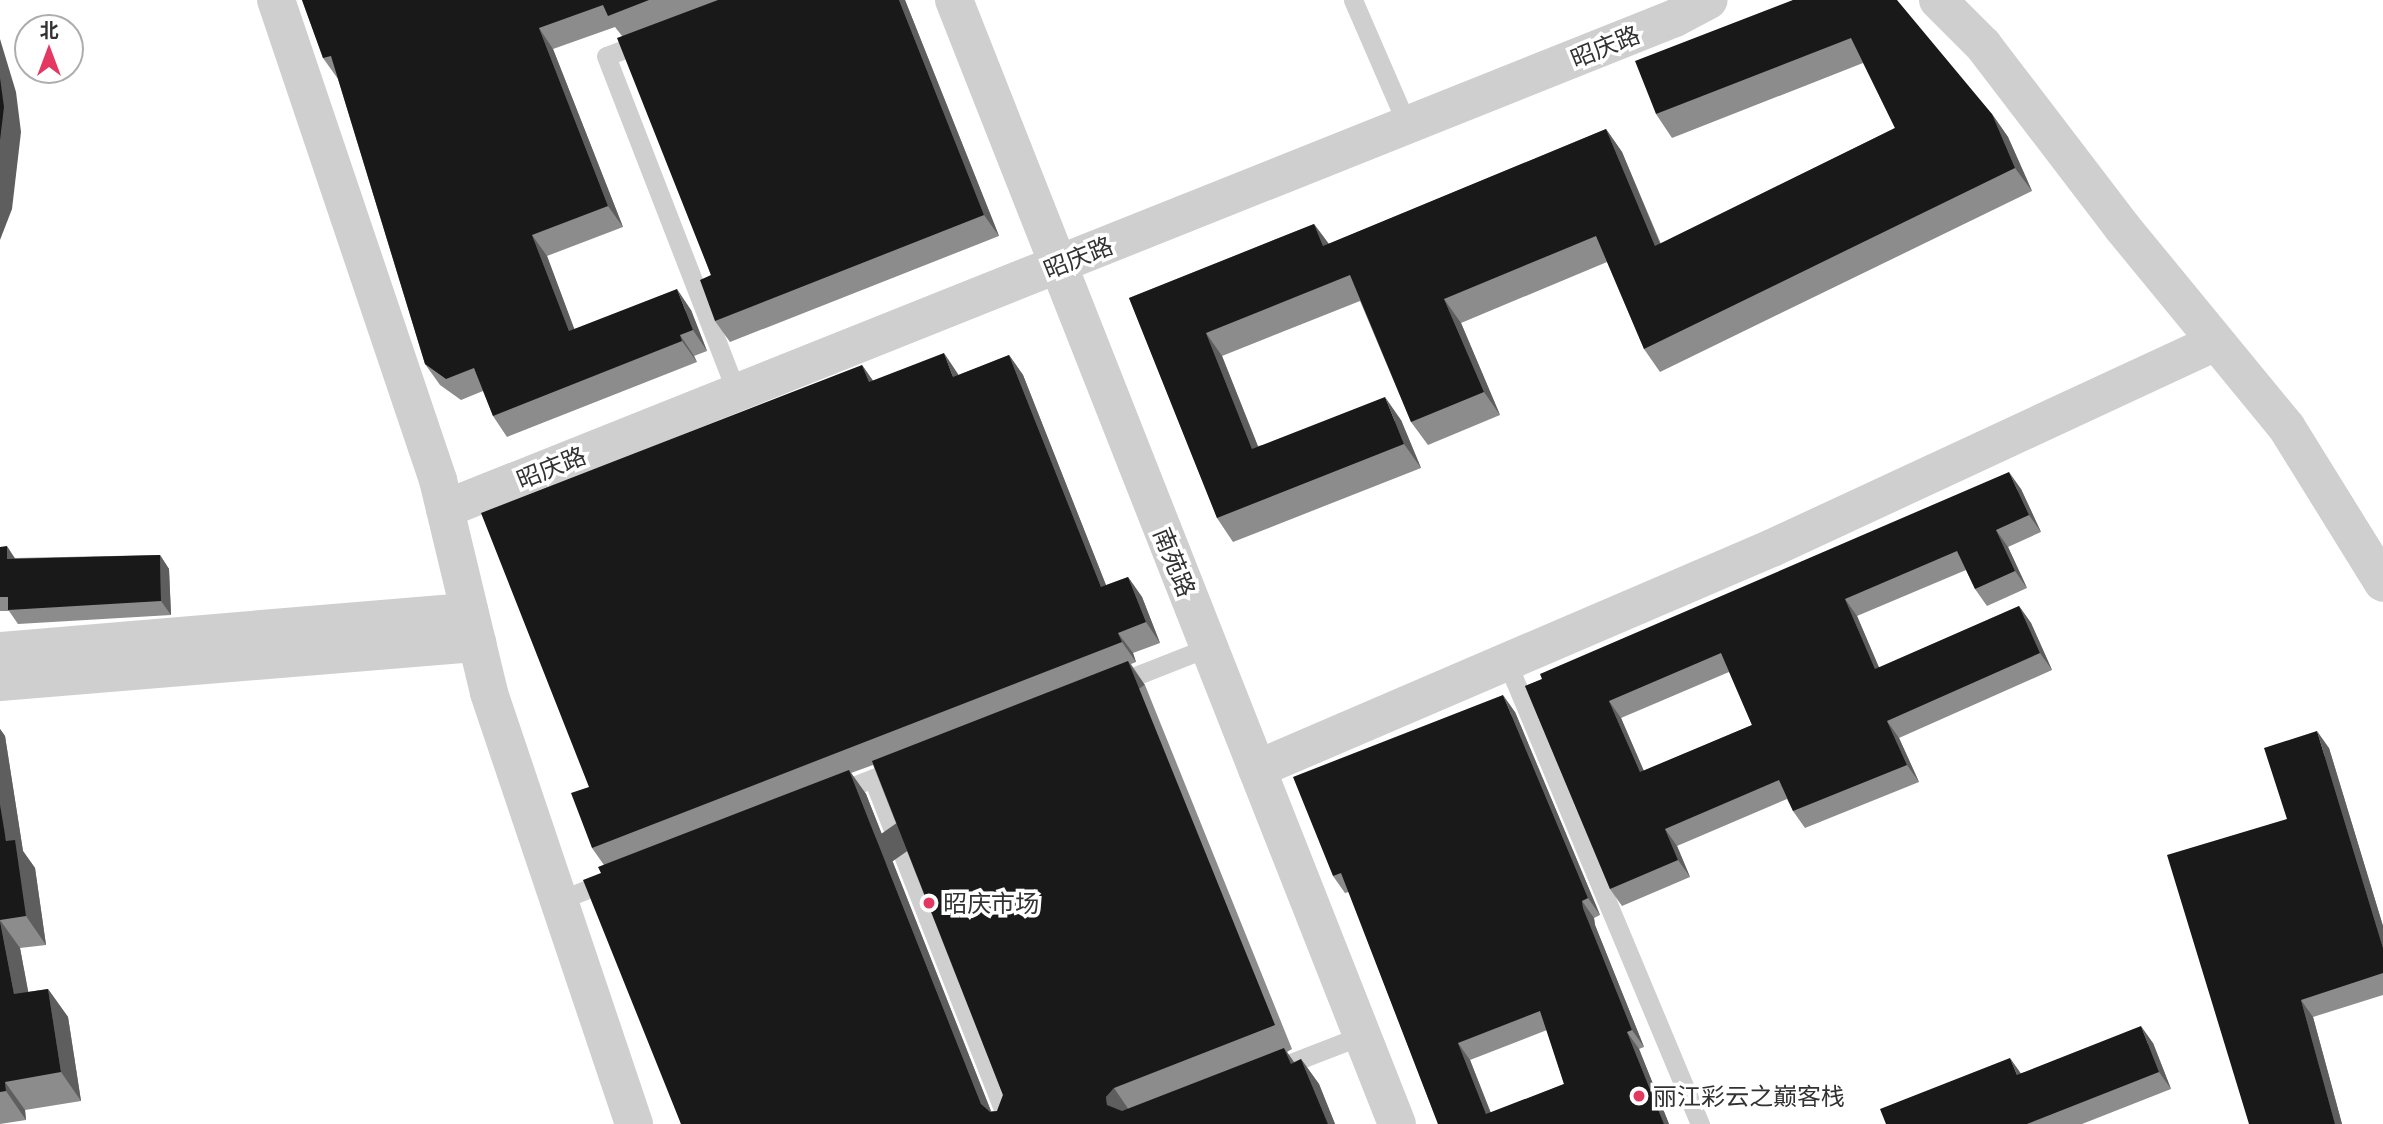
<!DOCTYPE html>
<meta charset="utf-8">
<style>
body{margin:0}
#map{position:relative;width:2383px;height:1124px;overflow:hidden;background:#fff;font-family:"Exo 2","Noto Sans SC",sans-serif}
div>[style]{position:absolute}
.lane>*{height:19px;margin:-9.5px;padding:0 9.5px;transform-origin:9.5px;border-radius:9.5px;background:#cfcfcf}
.street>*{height:38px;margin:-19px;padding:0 19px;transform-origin:19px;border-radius:19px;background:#cfcfcf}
.wall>*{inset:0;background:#8c8c8c}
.shaded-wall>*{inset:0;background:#5e5e5e;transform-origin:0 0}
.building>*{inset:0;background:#191919}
.dots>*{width:19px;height:19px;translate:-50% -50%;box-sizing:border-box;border:4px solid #fff;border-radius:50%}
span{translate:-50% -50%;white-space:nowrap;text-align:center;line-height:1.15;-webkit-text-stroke:7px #fff;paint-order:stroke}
.street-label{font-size:24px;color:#323232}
.poi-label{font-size:24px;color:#323232}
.left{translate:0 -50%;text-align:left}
.north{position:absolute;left:14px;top:14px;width:70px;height:70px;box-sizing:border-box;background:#fff;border:2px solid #adadad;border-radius:50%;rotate:0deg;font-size:19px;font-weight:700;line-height:28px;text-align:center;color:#323232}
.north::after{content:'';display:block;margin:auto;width:24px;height:32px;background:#e53861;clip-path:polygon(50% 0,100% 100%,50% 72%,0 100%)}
</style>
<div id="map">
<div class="lane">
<div style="left:1353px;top:0;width:136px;rotate:66.6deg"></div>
<div style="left:644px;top:42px;width:40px;rotate:159.8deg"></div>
<div style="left:606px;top:56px;width:362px;rotate:68.8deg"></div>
<div style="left:1507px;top:662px;width:501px;rotate:67.33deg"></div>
<div style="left:1115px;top:684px;width:101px;rotate:-21.5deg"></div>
<div style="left:873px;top:779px;width:371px;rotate:68.5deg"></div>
<div style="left:835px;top:793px;width:72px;rotate:-21.2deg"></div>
<div style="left:560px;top:900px;width:55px;rotate:-21.4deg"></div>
<div style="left:1270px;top:1071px;width:100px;rotate:-21.2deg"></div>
</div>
<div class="street">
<div style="left:276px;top:0;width:507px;rotate:71.35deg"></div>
<div style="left:438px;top:480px;width:219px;rotate:76.5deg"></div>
<div style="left:489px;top:693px;width:455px;rotate:71.4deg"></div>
<div style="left:954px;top:0;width:1208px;rotate:68.49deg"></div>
<div style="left:1938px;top:0;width:64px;rotate:45deg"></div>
<div style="left:1983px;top:45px;width:229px;rotate:52.6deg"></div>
<div style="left:2122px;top:227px;width:260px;rotate:50.6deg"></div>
<div style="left:2287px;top:428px;width:182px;rotate:58.2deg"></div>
<div style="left:445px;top:509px;width:1324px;rotate:-21.76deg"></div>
<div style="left:1675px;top:18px;width:38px;rotate:-28deg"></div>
<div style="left:0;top:651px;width:471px;rotate:-4.8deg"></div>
<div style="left:0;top:682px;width:479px;rotate:-4.7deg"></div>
<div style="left:1257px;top:769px;width:560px;rotate:-23.23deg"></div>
<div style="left:1772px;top:548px;width:489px;rotate:-24.9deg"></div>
</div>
<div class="wall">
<div style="clip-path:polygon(302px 0,905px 0,999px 236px,730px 342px,715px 321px,711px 275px,622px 36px,615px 27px,553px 49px,623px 227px,547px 256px,574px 329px,691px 310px,707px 351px,694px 356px,697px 362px,507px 437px,493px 416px,483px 391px,461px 400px,440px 385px,425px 364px,338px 79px,323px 58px)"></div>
<div style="clip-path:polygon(1793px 0,1992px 114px,2008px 137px,2032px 191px,1660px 372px,1644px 349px,1607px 262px,1461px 323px,1500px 415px,1428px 445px,1411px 422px,1360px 301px,1222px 356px,1258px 446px,1401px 420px,1421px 468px,1233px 542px,1217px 518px,1129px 298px,1314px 224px,1329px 244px,1606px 129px,1622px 152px,1661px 244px,1895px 128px,1863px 63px,1672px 138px,1656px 114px)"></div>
<div style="clip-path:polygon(evenodd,1009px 355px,1023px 375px,1106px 585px,1128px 577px,1142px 597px,1160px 643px,1133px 653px,1136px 662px,1131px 664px,1145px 685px,1292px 1049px,1287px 1052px,1294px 1062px,1301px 1059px,1319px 1084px,1335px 1124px,681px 1124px,601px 873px,604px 865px,592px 848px,589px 787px,862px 365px,873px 381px,959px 375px,1009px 355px,873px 765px,1003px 1095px,997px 1111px,991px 1111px,866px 794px,851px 773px,873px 765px)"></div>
<div style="clip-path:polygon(evenodd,2021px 489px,2041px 532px,2008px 547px,2027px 588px,1987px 606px,1975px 589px,1966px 570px,1857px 616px,1879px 668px,2019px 606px,2031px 623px,2052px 670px,1899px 738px,1919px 782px,1805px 828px,1793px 811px,1787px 799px,1677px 846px,1690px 877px,1622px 906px,1610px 889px,1525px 686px,2021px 489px,1729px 672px,1752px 725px,1644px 771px,1621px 718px,1729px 672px)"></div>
<div style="clip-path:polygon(0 547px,15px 558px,160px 555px,169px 569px,171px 615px,18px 624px,9px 611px,0 611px)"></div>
<div style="clip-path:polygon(evenodd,1515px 712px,1600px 915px,1594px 918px,1595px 925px,1644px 1047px,1639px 1049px,1669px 1124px,1438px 1124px,1349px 892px,1345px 893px,1333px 876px,1515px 712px,1547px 1030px,1564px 1084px,1491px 1113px,1470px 1060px,1547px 1030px)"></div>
<div style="clip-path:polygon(0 729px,5px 736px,23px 851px,35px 868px,46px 945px,20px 948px,28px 992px,48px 989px,68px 1017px,81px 1101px,25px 1110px,26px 1120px,0 1124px)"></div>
<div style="clip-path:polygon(2329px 748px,2383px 926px,2383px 995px,2313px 1017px,2342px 1124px,2249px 1124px,2287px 819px)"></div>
<div style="clip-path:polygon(2153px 1043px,2171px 1089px,2082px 1124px,1886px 1124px,2021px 1073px)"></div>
</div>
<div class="shaded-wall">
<div style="clip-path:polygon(899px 0,905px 0,999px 236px,984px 215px)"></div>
<div style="clip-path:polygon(539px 28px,553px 49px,623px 227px,608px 206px)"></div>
<div style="clip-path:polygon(0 39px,16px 92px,21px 132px,12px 209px,0 240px)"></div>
<div style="clip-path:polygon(1992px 114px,2008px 137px,2032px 191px,2015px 168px)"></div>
<div style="clip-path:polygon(1606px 129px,1622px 152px,1671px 270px,1655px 246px)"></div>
<div style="clip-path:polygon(1314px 224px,1331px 247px,1323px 246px)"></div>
<div style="clip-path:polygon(532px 235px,547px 256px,583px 352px,569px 331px)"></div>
<div style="clip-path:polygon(677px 289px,691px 310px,707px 351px,693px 330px)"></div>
<div style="clip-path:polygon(1444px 299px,1461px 323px,1500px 415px,1484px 392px)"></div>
<div style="clip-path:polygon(1206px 333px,1222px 356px,1268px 472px,1252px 449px)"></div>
<div style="clip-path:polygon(680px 335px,694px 356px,697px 362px,682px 341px)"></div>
<div style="clip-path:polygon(944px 353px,958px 374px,968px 397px,953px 377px)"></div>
<div style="clip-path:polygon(1009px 355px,1023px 375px,1115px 608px,1101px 587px)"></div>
<div style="clip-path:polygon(862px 365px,876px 385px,869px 382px)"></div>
<div style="clip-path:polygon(1385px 397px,1401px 420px,1421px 468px,1404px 444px)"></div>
<div style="clip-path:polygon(2009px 472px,2021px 489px,2041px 532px,2029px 515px)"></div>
<div style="clip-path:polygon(1996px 530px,2008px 547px,2027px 588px,2015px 571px)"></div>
<div style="clip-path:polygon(7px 546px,16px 560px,7px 559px)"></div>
<div style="clip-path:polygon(160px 555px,169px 569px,171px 615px,161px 601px)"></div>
<div style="clip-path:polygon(1128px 577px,1142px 597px,1160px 643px,1146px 622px)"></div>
<div style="clip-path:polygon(1845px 599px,1857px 616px,1887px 686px,1875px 669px)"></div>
<div style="clip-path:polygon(2019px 606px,2031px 623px,2052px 670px,2040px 653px)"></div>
<div style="clip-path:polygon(1118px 633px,1133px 653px,1136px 662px,1122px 642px)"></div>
<div style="left:1128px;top:661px;width:29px;height:393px;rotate:55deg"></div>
<div style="clip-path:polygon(1503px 695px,1515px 712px,1600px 915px,1588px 898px)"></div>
<div style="clip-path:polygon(1609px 701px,1621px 718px,1652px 790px,1640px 772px)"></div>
<div style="clip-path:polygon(1887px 721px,1899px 738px,1919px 782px,1907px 765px)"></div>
<div style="clip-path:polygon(0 729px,5px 736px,23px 851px,35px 868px,46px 945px,26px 916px,4px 832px,0 804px)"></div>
<div style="clip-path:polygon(2317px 731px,2329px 748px,2383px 926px,2383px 948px)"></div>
<div style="clip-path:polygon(849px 770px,866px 794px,996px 1124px,981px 1104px)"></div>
<div style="clip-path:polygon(1665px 829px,1677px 846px,1690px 877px,1678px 860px)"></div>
<div style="clip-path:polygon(1582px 901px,1594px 918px,1595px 925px,1644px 1047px,1632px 1030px,1583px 908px)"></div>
<div style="clip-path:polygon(0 920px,20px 948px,34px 1022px,14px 994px)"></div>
<div style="clip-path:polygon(48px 989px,68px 1017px,81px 1101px,61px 1072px)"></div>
<div style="clip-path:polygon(2301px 1000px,2313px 1017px,2342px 1124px,2335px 1124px)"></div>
<div style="clip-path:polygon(2141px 1026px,2153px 1043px,2171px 1089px,2159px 1072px)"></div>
<div style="clip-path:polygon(1627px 1032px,1639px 1049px,1669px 1124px,1664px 1124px)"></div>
<div style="clip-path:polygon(1458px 1043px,1470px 1060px,1495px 1124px,1486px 1114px)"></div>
<div style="clip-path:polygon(1284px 1048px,1301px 1072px,1291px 1064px)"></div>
<div style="clip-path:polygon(2010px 1058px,2022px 1075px,2017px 1075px)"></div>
<div style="clip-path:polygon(1301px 1059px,1319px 1084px,1335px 1124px,1328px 1124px)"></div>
<div style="clip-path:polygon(5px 1082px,25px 1110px,26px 1120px,6px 1091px)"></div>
<div style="clip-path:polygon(1114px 1088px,1131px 1113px,1123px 1124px,1107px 1105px,1106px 1097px)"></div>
</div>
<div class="building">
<div style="clip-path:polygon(302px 0,649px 0,608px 16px,603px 5px,539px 28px,608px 206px,532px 235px,569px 331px,677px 289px,693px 330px,680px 335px,682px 341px,493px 416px,474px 368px,446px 379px,425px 364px,331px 56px,323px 58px)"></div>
<div style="clip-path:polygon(718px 0,899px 0,984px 215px,715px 321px,700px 280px,711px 275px,617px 38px)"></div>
<div style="clip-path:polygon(1793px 0,1897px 0,1992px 114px,2015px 168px,1644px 349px,1596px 236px,1444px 299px,1484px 392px,1411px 422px,1350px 275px,1206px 333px,1252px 449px,1385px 397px,1404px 444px,1217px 518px,1129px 298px,1314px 224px,1323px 246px,1606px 129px,1655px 246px,1895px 128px,1851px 38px,1656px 114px,1635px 61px)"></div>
<div style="clip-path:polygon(0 78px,4px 107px,0 140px)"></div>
<div style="clip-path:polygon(944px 353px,953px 377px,1009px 355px,1101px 587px,1128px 577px,1146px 622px,1118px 633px,1122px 642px,592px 848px,571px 793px,589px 787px,481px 513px,862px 365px,869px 382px)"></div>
<div style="clip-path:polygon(evenodd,2009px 472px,2029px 515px,1996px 530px,2015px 571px,1975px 589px,1957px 551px,1845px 599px,1875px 669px,2019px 606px,2040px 653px,1887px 721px,1907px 765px,1793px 811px,1779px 780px,1665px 829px,1678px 860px,1610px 889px,1525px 686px,1542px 679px,1540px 674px,2009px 472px,1721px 653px,1752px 725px,1640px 772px,1609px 701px,1721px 653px)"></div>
<div style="clip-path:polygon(7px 546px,7px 559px,160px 555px,161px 601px,8px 610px,8px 597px,0 597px,0 547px)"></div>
<div style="clip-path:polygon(1128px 661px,1275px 1025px,1114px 1088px,1106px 1097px,1107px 1105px,1122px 1111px,1284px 1048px,1291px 1064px,1301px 1059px,1328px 1124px,681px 1124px,583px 880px,601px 873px,598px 867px,849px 770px,981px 1104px,990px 1112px,997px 1111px,1003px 1095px,872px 761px)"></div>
<div style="clip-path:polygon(evenodd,1503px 695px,1588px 898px,1582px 901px,1583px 908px,1632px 1030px,1627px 1032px,1664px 1124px,1438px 1124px,1341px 873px,1333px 876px,1293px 777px,1503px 695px,1540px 1011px,1564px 1084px,1486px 1114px,1458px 1043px,1540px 1011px)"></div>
<div style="clip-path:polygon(2317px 731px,2383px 948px,2383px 973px,2301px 1000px,2335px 1124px,2249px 1124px,2167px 855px,2287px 819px,2264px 748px)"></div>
<div style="clip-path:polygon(0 804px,6px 841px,15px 840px,26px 916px,0 920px)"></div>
<div style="clip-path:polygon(0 921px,14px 994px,48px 989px,61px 1072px,5px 1082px,6px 1091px,0 1092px)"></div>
<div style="clip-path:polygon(2141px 1026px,2159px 1072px,2027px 1124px,1886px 1124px,1880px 1109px,2010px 1058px,2017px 1075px)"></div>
</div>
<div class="dots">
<div style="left:929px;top:903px;background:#e53861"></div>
<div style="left:1639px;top:1096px;background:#e53861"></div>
</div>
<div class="street-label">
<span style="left:1605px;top:46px;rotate:-22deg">昭庆路</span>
<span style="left:1078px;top:257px;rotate:-22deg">昭庆路</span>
<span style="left:551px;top:467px;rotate:-22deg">昭庆路</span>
<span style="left:1175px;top:562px;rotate:68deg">南苑路</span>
</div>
<div class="poi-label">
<span class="left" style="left:943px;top:903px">昭庆市场</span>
<span class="left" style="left:1653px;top:1096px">丽江彩云之巅客栈</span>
</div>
<div class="north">北</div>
</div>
